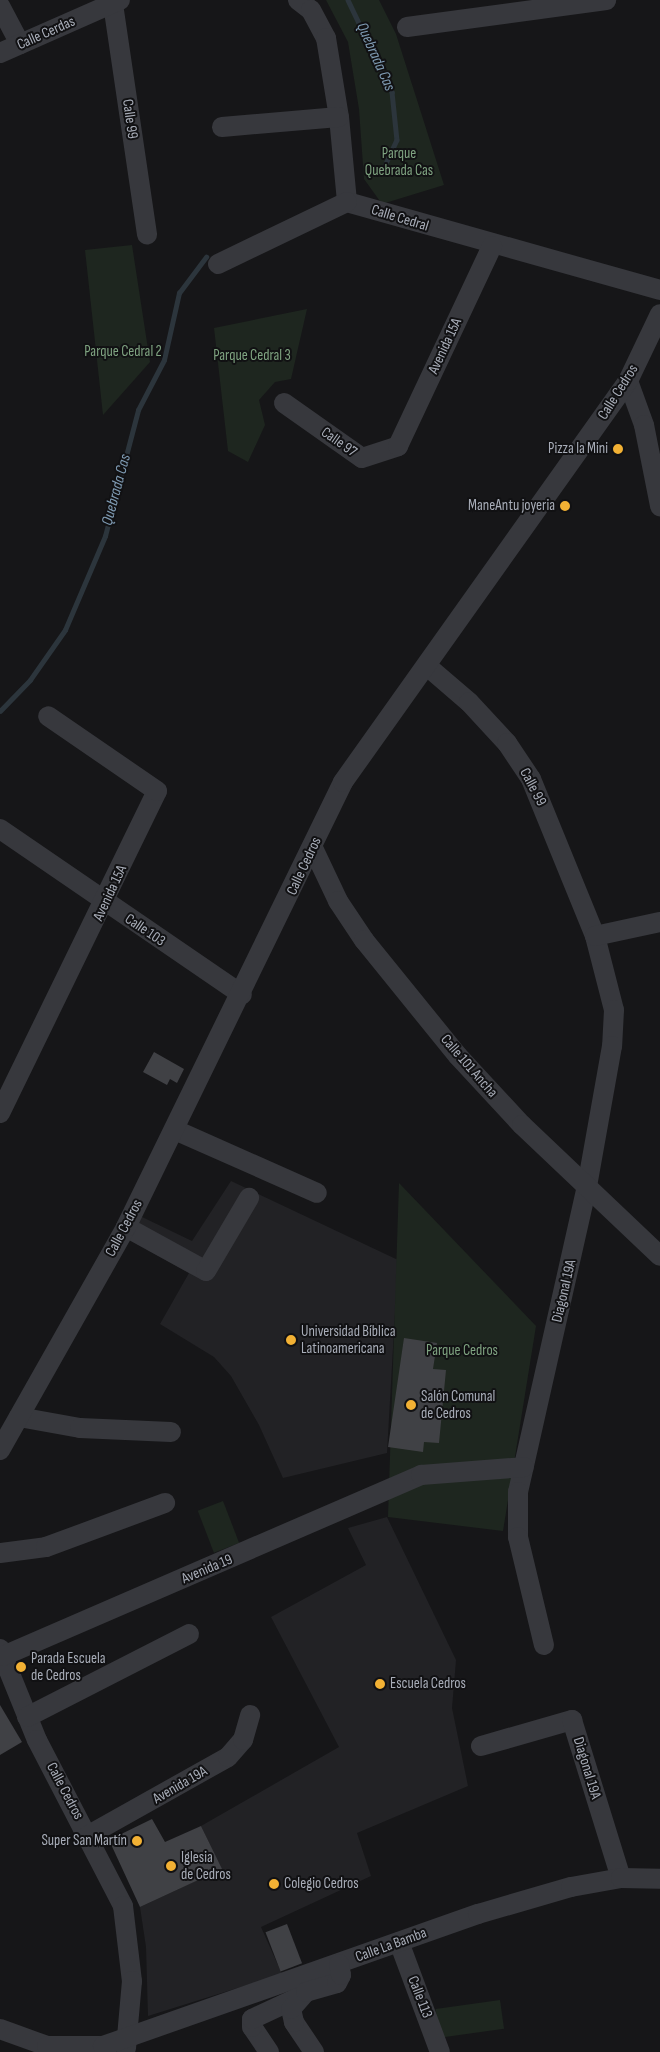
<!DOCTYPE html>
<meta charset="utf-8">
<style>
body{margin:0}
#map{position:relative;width:660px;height:2052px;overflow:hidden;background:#161618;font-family:"Sofia Sans Condensed",sans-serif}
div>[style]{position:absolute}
.built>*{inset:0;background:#222225}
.green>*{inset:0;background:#1e261f;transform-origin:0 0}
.stream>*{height:4.5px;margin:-2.25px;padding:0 2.25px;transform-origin:2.25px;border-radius:2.25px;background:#2c353c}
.building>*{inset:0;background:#404145;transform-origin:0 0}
.minor>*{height:20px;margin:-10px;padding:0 10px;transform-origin:10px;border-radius:10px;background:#37383d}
.dots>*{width:14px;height:14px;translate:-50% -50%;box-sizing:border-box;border:2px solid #111113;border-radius:50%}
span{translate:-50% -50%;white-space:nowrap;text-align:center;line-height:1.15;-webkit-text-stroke:4px #111113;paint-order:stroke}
.street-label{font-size:15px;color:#a8adb8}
.park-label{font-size:15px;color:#7fa381}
.poi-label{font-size:15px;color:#a8adb8}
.right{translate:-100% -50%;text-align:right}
.left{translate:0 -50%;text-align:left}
.water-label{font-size:16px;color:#7f9bb3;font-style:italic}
</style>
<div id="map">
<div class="built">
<div style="clip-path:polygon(231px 1181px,398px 1260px,387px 1453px,283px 1478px,259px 1425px,231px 1376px,214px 1357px,160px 1324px,189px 1273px,128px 1239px,140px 1216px,192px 1241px)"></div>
<div style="clip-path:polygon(387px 1517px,456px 1660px,452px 1708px,468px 1786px,357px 1833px,371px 1876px,261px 1927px,282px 1974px,148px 2016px,146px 1947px,140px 1907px,221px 1869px,201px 1826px,339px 1747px,271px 1617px,366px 1565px,348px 1528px)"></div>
</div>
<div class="green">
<div style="clip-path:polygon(326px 0,379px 0,396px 34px,444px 185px,382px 204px,364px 179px,359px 109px,348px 42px)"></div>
<div style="clip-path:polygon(132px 245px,150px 362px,103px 415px,85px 250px)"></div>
<div style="clip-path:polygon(307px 309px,291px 379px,275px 382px,259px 400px,265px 425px,248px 462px,228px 451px,214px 328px)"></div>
<div style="clip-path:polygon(399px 1183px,536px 1326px,503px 1531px,388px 1517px)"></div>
<div style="left:223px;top:1501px;width:45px;height:27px;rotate:69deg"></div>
<div style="left:500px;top:2000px;width:29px;height:65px;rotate:82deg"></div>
</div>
<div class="stream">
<div style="left:348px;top:0;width:102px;rotate:64.4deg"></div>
<div style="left:392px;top:92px;width:48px;rotate:84.1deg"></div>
<div style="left:397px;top:140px;width:35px;rotate:115deg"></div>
<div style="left:0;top:711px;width:43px;rotate:-45.9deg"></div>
<div style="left:30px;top:680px;width:61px;rotate:-55deg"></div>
<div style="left:65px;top:630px;width:102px;rotate:-66.9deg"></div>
<div style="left:105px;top:536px;width:130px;rotate:-75.3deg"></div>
<div style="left:138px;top:410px;width:56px;rotate:-62.5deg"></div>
<div style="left:164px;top:360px;width:69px;rotate:-77.4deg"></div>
<div style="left:179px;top:293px;width:45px;rotate:-53.1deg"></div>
</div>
<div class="building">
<div style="clip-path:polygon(154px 1052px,184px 1069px,177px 1083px,170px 1079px,167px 1085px,143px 1072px)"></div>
<div style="clip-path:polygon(404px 1338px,437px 1343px,433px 1369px,446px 1370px,439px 1443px,424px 1442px,423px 1452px,388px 1447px)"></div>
<div style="clip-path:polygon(0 1705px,22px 1742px,0 1755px)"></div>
<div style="clip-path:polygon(152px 1819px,165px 1842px,201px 1826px,222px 1869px,140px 1907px,109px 1840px)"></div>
<div style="left:287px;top:1924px;width:42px;height:23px;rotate:69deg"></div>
</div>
<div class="minor">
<div style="left:298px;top:0;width:16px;rotate:38deg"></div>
<div style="left:311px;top:10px;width:32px;rotate:62deg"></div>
<div style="left:326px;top:38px;width:80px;rotate:80.7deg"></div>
<div style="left:339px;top:117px;width:85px;rotate:84.6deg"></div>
<div style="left:347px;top:202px;width:325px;rotate:15.7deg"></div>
<div style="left:113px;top:4px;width:233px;rotate:81.6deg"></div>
<div style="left:0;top:6px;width:43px;rotate:62.2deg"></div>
<div style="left:407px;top:27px;width:201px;rotate:-7.7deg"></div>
<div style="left:0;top:53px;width:131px;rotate:-23.8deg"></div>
<div style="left:222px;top:127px;width:117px;rotate:-4.9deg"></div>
<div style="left:218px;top:264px;width:143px;rotate:-25.7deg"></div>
<div style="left:628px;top:381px;width:47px;rotate:70deg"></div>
<div style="left:644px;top:425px;width:83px;rotate:78.8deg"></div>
<div style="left:284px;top:403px;width:95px;rotate:35.2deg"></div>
<div style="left:362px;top:458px;width:38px;rotate:-18deg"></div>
<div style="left:398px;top:446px;width:221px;rotate:-64.8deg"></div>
<div style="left:427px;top:666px;width:55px;rotate:40.6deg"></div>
<div style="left:469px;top:702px;width:56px;rotate:47.2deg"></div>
<div style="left:507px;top:743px;width:43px;rotate:56.3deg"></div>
<div style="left:531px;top:779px;width:170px;rotate:67.8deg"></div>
<div style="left:595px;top:936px;width:76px;rotate:75.6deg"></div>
<div style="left:614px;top:1010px;width:36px;rotate:93deg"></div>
<div style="left:612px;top:1046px;width:142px;rotate:100.1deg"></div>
<div style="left:587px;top:1186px;width:314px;rotate:102.7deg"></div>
<div style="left:518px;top:1492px;width:45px;rotate:90deg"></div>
<div style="left:518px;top:1537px;width:111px;rotate:76.5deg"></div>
<div style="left:0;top:829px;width:293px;rotate:34.4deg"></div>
<div style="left:313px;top:848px;width:59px;rotate:64.7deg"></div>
<div style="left:338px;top:901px;width:47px;rotate:56.3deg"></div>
<div style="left:364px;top:940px;width:149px;rotate:51deg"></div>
<div style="left:458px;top:1056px;width:94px;rotate:47.2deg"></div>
<div style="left:522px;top:1125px;width:190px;rotate:43.5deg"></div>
<div style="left:595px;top:936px;width:66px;rotate:-12.2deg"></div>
<div style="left:0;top:1113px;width:358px;rotate:-64deg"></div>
<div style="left:157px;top:791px;width:132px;rotate:-145.5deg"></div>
<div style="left:175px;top:1130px;width:155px;rotate:23.9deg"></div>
<div style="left:126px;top:1227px;width:91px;rotate:28.8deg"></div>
<div style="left:206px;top:1271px;width:85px;rotate:-59.5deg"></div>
<div style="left:19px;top:1417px;width:62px;rotate:10.2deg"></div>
<div style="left:80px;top:1428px;width:91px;rotate:2.5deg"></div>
<div style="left:0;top:1450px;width:256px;rotate:-60.5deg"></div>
<div style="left:126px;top:1227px;width:495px;rotate:-64deg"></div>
<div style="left:343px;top:782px;width:492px;rotate:-54.6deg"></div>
<div style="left:628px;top:381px;width:74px;rotate:-64.5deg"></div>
<div style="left:0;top:1553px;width:46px;rotate:-7.4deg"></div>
<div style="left:46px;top:1547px;width:127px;rotate:-20.3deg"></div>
<div style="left:0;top:1649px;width:98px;rotate:67.9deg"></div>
<div style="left:37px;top:1740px;width:187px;rotate:62.6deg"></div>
<div style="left:123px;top:1906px;width:76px;rotate:83.2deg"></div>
<div style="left:132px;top:1981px;width:67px;rotate:95.1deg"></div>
<div style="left:3px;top:1656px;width:456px;rotate:-23.4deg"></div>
<div style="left:421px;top:1475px;width:103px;rotate:-4.4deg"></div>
<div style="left:27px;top:1717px;width:182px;rotate:-27.1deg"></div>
<div style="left:481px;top:1746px;width:95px;rotate:-15.9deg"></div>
<div style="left:572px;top:1720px;width:165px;rotate:72.8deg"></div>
<div style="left:89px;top:1835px;width:159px;rotate:-29.3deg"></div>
<div style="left:228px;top:1757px;width:23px;rotate:-49deg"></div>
<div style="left:243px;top:1740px;width:26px;rotate:-74deg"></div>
<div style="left:399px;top:1942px;width:117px;rotate:69.6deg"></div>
<div style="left:0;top:2029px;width:50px;rotate:19.9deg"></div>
<div style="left:47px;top:2046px;width:56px"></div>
<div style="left:103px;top:2046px;width:398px;rotate:-19.4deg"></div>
<div style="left:478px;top:1914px;width:97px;rotate:-16.2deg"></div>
<div style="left:571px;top:1887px;width:51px;rotate:-10.2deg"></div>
<div style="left:621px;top:1878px;width:39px;rotate:1deg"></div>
<div style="left:269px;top:2052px;width:30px;rotate:-124deg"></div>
<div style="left:252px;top:2027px;width:8px;rotate:-90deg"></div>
<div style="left:252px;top:2019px;width:52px;rotate:-25.1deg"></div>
<div style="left:314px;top:2052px;width:36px;rotate:-124deg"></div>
<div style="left:294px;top:2022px;width:13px;rotate:-103deg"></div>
<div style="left:291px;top:2009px;width:23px;rotate:-49deg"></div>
<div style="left:306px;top:1992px;width:32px;rotate:-16deg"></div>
<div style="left:337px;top:1983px;width:9px;rotate:-63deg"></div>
<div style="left:341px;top:1975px;width:11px;rotate:-100deg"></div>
</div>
<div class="dots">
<div style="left:618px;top:449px;background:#f2b134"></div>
<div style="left:565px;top:506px;background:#f2b134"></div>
<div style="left:291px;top:1340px;background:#f2b134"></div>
<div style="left:411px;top:1405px;background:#f2b134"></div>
<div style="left:21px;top:1667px;background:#f2b134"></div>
<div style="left:380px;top:1684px;background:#f2b134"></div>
<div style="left:137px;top:1841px;background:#f2b134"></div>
<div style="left:171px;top:1866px;background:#f2b134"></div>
<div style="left:274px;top:1884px;background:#f2b134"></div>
</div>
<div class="street-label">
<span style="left:46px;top:33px;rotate:-24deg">Calle Cerdas</span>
<span style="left:130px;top:119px;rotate:82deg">Calle 99</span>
<span style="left:400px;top:218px;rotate:17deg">Calle Cedral</span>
<span style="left:445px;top:346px;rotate:-65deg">Avenida 15A</span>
<span style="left:618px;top:392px;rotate:-58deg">Calle Cedros</span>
<span style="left:339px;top:442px;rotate:35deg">Calle 97</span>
<span style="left:533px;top:787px;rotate:62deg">Calle 99</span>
<span style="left:304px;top:866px;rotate:-65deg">Calle Cedros</span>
<span style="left:110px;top:893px;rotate:-65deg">Avenida 15A</span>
<span style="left:145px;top:930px;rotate:34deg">Calle 103</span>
<span style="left:469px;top:1066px;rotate:49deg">Calle 101 Ancha</span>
<span style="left:124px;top:1228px;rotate:-62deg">Calle Cedros</span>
<span style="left:564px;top:1291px;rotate:-77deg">Diagonal 19A</span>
<span style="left:207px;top:1569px;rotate:-23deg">Avenida 19</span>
<span style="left:587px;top:1768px;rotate:73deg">Diagonal 19A</span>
<span style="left:180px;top:1785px;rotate:-30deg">Avenida 19A</span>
<span style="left:65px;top:1791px;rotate:62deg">Calle Cedros</span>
<span style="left:391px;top:1945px;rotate:-20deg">Calle La Bamba</span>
<span style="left:420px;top:1997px;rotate:69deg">Calle 113</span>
</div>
<div class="park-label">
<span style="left:399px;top:162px">Parque<br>Quebrada Cas</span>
<span style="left:123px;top:352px">Parque Cedral 2</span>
<span style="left:252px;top:356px">Parque Cedral 3</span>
<span style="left:462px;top:1351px">Parque Cedros</span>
</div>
<div class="poi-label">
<span class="right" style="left:608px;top:449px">Pizza la Mini</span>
<span class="right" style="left:555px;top:506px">ManeAntu joyeria</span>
<span class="left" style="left:301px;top:1340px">Universidad Bíblica<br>Latinoamericana</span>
<span class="left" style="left:421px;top:1405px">Salón Comunal<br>de Cedros</span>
<span class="left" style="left:31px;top:1667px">Parada Escuela<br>de Cedros</span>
<span class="left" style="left:390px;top:1684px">Escuela Cedros</span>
<span class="right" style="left:127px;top:1841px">Super San Martín</span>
<span class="left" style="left:181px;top:1866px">Iglesia<br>de Cedros</span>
<span class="left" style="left:284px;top:1884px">Colegio Cedros</span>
</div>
<div class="water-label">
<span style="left:375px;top:57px;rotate:66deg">Quebrada Cas</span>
<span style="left:117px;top:490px;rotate:-75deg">Quebrada Cas</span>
</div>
</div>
